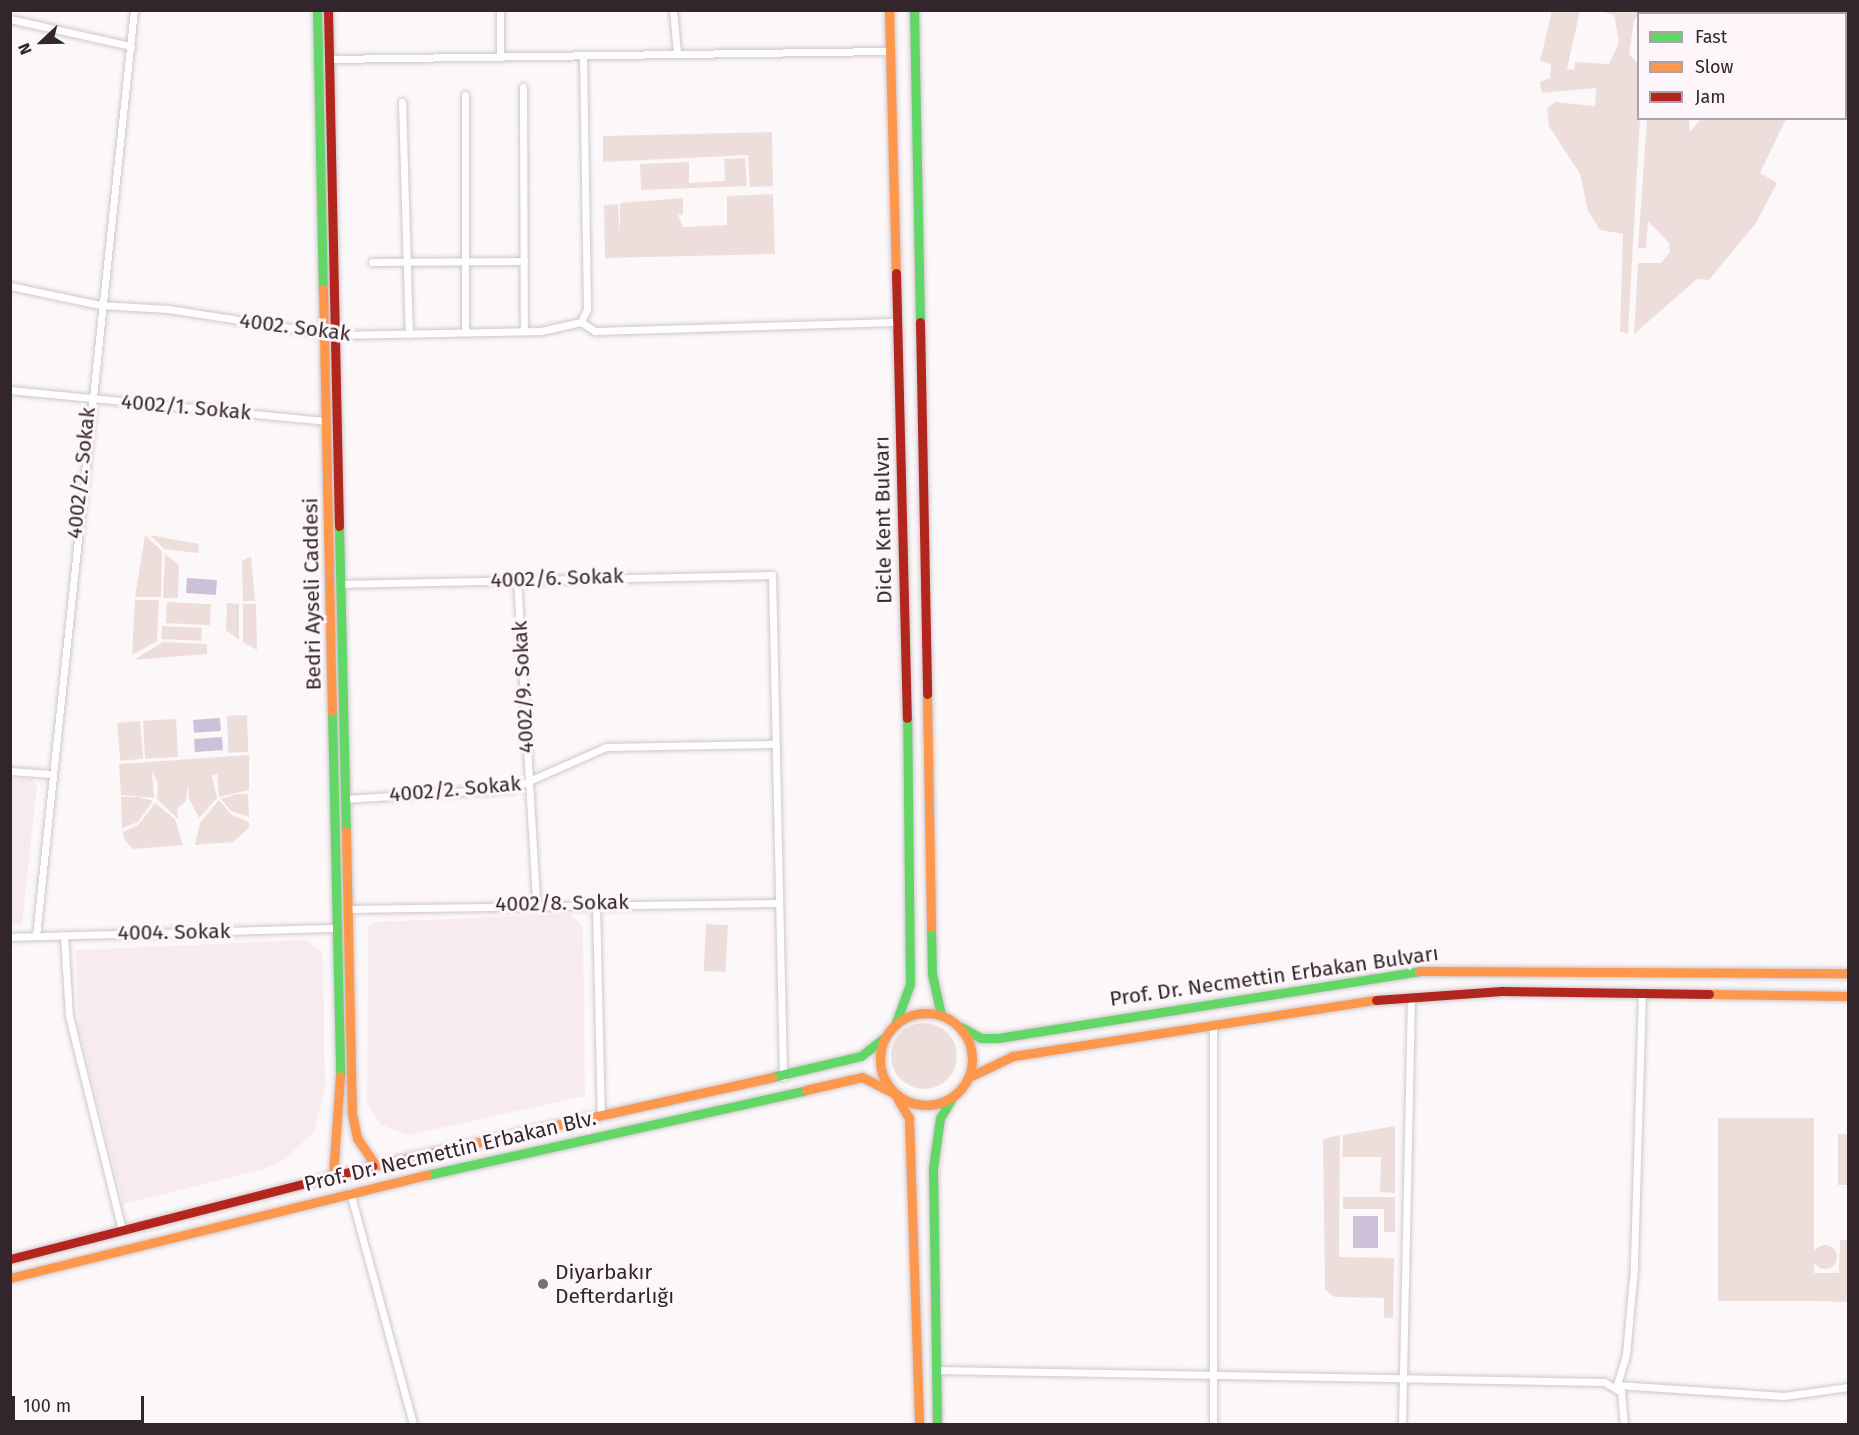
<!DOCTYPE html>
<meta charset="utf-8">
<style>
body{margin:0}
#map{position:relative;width:1859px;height:1435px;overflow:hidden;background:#fcf8fa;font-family:"Fira Sans",sans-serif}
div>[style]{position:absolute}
.built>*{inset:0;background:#f7ebf0}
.green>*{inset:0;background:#eddedc;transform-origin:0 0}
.round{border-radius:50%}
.water>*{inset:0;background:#ccc1d8;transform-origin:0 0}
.roads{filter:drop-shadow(0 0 2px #cfc7cb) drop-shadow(0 0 2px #cfc7cb)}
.street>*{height:7px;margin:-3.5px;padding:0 3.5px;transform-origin:3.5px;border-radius:3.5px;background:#fffefe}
.fast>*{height:9px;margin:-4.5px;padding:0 4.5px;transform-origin:4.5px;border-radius:4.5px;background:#63d668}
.slow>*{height:9px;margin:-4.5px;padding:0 4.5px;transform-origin:4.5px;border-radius:4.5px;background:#ff974d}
.slow>.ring{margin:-4.5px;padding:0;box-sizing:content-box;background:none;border:9px solid #ff974d;border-radius:50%}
.jam>*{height:9px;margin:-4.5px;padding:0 4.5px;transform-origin:4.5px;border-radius:4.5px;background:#b3261e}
.dots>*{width:16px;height:16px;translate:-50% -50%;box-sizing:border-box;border:3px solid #fef6fa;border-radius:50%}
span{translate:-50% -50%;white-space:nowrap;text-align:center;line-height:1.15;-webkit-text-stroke:6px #fef6fa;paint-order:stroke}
.street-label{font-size:21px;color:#33252c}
.poi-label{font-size:21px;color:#33252c}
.left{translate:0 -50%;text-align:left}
.frame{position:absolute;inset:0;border:12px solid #33252c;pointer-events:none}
.legend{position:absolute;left:1637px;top:12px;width:210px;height:108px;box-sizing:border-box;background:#fef6fa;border:2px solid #ada2a8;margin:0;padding:8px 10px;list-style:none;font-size:18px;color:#33252c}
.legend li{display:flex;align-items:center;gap:12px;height:30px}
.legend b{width:30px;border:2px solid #ada2a8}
.north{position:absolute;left:12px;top:12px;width:60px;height:60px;-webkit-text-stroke:4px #fef6fa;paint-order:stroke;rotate:248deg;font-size:16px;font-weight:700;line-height:24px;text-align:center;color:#33252c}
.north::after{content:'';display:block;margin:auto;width:21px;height:27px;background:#33252c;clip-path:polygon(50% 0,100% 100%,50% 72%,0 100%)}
.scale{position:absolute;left:12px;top:1396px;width:132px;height:27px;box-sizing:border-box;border:3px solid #33252c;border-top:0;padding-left:8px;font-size:18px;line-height:21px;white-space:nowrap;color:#33252c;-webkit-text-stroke:4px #fef6fa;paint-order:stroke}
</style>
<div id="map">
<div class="built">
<div style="clip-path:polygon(11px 778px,33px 779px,37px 785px,22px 924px,11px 927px)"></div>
<div style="clip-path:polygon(570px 914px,583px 927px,585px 1096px,409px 1135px,381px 1125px,367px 1103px,368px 927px,374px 922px)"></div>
<div style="clip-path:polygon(306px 940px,322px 952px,323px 965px,325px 1089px,314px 1132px,284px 1160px,264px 1169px,123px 1204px,78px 1025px,76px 950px)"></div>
</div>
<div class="green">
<div style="clip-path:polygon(1683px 10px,1638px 14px,1634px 21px,1629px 54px,1638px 64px,1640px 119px,1628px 334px,1620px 331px,1623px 234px,1600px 230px,1588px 211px,1580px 174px,1549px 126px,1547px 108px,1555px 102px,1595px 106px,1596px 88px,1542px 93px,1540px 82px,1550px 78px,1551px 64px,1540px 61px,1552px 11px,1580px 11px,1567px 69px,1574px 70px,1575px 62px,1609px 64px,1619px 42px,1614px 15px,1598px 11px)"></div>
<div style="clip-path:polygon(1647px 119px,1689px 119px,1690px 132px,1701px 119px,1786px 119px,1760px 173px,1777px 183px,1756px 223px,1709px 280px,1697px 279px,1634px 334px,1638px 263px,1661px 263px,1670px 252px,1669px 243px,1648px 221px,1646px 248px,1638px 248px)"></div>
<div style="clip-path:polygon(772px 132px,773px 186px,750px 187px,748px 155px,603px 162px,603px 136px)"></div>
<div style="clip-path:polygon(745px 158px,747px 186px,641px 190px,640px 164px,689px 162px,689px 183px,725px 181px,724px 159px)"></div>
<div style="clip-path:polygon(773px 194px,775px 254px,605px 258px,604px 205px,618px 204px,620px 237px,620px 203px,683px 198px,683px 214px,678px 215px,683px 227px,727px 225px,727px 196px)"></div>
<div style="clip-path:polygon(145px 535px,162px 551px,161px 597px,135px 597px)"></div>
<div style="clip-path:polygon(150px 535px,199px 544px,198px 553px,164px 549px)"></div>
<div style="clip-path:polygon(165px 554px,179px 565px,178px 598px,163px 598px)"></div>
<div style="clip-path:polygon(251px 556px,255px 601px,243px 601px,242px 561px)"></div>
<div style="clip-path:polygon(135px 600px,159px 600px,157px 641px,132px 655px)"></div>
<div style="left:167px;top:602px;width:44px;height:21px;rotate:3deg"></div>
<div style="clip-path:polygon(227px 603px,239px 604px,239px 640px,226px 630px)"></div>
<div style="clip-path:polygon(243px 604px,256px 604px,257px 650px,243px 642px)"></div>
<div style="left:162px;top:626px;width:40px;height:13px;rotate:3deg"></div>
<div style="clip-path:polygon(163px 642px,207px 644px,207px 654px,134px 660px)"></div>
<div style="left:247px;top:715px;width:37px;height:20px;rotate:88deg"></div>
<div style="left:176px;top:719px;width:38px;height:33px;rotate:87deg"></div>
<div style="left:140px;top:721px;width:38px;height:23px;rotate:85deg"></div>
<div style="clip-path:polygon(249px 755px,249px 790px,219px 797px,217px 774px,212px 776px,217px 798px,199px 818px,189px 799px,188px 783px,186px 801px,177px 809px,178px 819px,157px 799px,158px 783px,152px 771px,154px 798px,121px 795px,119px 764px)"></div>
<div style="clip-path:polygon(236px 794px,248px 794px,249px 817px,231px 811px,221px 799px)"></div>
<div style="clip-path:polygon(121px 797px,139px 797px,153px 801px,138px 822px,122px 828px)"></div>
<div style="clip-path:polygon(219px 800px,232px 815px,249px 822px,249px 828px,233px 842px,195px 845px,200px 823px)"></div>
<div style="clip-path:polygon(155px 803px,175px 819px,183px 845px,133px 849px,124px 839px,123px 832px,138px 825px)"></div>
<div style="left:706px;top:924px;width:22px;height:47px;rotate:3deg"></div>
<div class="round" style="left:891px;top:1023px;width:66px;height:66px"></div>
<div style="left:1718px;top:1118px;width:96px;height:183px"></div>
<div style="clip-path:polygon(1395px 1126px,1395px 1193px,1380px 1192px,1381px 1157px,1342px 1157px,1343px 1135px)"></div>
<div style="left:1838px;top:1134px;width:10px;height:51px"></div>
<div style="clip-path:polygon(1340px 1135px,1339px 1257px,1394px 1258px,1393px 1318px,1384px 1318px,1384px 1298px,1335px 1297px,1325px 1290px,1323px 1139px)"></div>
<div style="clip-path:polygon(1343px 1197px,1395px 1197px,1395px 1232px,1384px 1232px,1384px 1209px,1343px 1209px)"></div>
<div style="clip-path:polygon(1840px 1240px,1848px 1240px,1848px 1302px,1813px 1301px,1814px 1273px,1839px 1273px)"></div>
<div class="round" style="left:1813px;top:1245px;width:24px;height:24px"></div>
</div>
<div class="water">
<div style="left:187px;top:578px;width:30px;height:15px;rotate:4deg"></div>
<div style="left:220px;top:718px;width:13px;height:27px;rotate:86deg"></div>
<div style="left:222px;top:737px;width:13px;height:28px;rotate:86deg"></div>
<div style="left:1353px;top:1216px;width:25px;height:32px"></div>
</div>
<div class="roads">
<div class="street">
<div style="left:500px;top:10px;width:47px;rotate:90deg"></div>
<div style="left:673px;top:10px;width:43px;rotate:84.7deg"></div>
<div style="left:10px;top:19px;width:124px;rotate:12.6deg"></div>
<div style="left:329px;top:59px;width:561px;rotate:-0.82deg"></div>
<div style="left:523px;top:87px;width:244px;rotate:89.8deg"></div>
<div style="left:402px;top:102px;width:232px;rotate:88.3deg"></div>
<div style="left:372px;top:262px;width:152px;rotate:-0.4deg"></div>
<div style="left:10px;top:286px;width:92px;rotate:11.9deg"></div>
<div style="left:100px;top:305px;width:68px;rotate:3.4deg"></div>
<div style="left:168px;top:309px;width:170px;rotate:8.8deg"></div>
<div style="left:336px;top:335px;width:205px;rotate:-1.1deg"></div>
<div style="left:541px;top:331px;width:41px;rotate:-12.7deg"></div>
<div style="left:581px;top:322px;width:17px;rotate:33deg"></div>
<div style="left:595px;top:331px;width:300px;rotate:-1.7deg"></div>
<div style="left:581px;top:322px;width:14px;rotate:-65deg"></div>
<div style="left:587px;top:309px;width:253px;rotate:-90.9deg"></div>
<div style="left:465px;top:332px;width:237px;rotate:-90deg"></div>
<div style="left:10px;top:390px;width:318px;rotate:5.6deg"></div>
<div style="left:517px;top:579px;width:325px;rotate:86.6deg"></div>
<div style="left:341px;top:584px;width:431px;rotate:-1.2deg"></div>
<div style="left:772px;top:575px;width:502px;rotate:88.74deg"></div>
<div style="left:10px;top:771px;width:40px;rotate:4.3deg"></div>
<div style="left:345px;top:799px;width:168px;rotate:-3.7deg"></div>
<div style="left:513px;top:788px;width:102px;rotate:-23.8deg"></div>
<div style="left:606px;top:747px;width:167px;rotate:-1deg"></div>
<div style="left:596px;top:903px;width:213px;rotate:88.7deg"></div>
<div style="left:348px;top:909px;width:428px;rotate:-0.8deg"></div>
<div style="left:64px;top:935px;width:81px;rotate:86.5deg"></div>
<div style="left:69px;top:1016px;width:220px;rotate:76.1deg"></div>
<div style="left:36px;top:936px;width:931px;rotate:-83.96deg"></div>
<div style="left:10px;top:937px;width:327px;rotate:-1.6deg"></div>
<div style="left:1642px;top:992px;width:276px;rotate:91.7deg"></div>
<div style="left:1634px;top:1268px;width:87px;rotate:95.3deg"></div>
<div style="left:1626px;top:1355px;width:31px;rotate:107deg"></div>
<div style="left:1617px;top:1385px;width:167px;rotate:3.8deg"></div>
<div style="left:1784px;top:1396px;width:65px;rotate:-8deg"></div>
<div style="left:350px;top:1192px;width:240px;rotate:74.8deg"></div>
<div style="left:937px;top:1370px;width:667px;rotate:1.03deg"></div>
<div style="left:1604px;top:1382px;width:20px;rotate:30deg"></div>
<div style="left:1621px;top:1392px;width:32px;rotate:85deg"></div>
<div style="left:1213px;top:1424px;width:400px;rotate:-90deg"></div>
<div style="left:1402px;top:1424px;width:427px;rotate:-88.8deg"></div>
</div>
<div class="fast">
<div style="left:317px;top:10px;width:279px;rotate:88.8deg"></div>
<div style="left:914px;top:10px;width:312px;rotate:88.9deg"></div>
<div style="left:339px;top:526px;width:305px;rotate:88.7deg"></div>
<div style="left:332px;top:711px;width:365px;rotate:88.7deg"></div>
<div style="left:931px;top:927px;width:47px;rotate:88.8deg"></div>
<div style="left:932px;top:974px;width:42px;rotate:77.6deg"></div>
<div style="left:895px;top:1025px;width:44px;rotate:-69.9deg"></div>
<div style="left:910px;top:984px;width:266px;rotate:-90.6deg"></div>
<div style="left:961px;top:1027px;width:23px;rotate:29deg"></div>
<div style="left:981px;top:1038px;width:17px"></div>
<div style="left:998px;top:1038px;width:426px;rotate:-9deg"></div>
<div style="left:772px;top:1077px;width:91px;rotate:-13.3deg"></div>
<div style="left:861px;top:1056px;width:31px;rotate:-38deg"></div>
<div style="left:427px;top:1175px;width:388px;rotate:-12.6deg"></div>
<div style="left:937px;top:1424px;width:256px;rotate:-90.9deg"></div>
<div style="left:933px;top:1168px;width:50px;rotate:-82deg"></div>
<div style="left:940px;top:1118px;width:23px;rotate:-59deg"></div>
</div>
<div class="slow">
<div style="left:889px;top:10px;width:263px;rotate:88.5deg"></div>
<div style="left:323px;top:289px;width:422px;rotate:88.8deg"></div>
<div style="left:927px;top:694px;width:233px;rotate:89deg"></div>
<div style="left:346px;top:831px;width:283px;rotate:88.8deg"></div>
<div style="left:352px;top:1114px;width:25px;rotate:78deg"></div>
<div style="left:357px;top:1138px;width:32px;rotate:56deg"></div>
<div style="left:1419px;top:971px;width:429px;rotate:0.3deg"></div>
<div style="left:1709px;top:994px;width:139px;rotate:0.8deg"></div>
<div class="ring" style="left:880px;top:1013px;width:83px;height:83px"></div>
<div style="left:969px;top:1077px;width:49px;rotate:-25.5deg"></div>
<div style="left:1013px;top:1056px;width:367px;rotate:-8.8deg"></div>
<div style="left:806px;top:1090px;width:57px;rotate:-13.1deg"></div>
<div style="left:862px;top:1077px;width:37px;rotate:27deg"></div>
<div style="left:895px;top:1094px;width:28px;rotate:60deg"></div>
<div style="left:909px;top:1118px;width:306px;rotate:88.1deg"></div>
<div style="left:372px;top:1166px;width:410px;rotate:-12.5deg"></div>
<div style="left:333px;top:1176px;width:100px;rotate:-86deg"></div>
<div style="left:10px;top:1278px;width:430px;rotate:-13.9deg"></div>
</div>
<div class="jam">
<div style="left:328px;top:10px;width:516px;rotate:88.78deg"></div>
<div style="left:896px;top:273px;width:445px;rotate:88.6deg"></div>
<div style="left:920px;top:322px;width:372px;rotate:88.9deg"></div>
<div style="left:1376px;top:1000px;width:126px;rotate:-4.1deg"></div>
<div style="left:1502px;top:991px;width:207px;rotate:0.8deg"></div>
<div style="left:10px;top:1259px;width:374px;rotate:-14.4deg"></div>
</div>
</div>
<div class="dots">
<div style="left:543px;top:1284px;background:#796f74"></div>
</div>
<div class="street-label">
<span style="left:295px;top:327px;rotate:7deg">4002. Sokak</span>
<span style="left:186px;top:407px;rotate:5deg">4002/1. Sokak</span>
<span style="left:81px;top:473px;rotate:-84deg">4002/2. Sokak</span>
<span style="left:883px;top:520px;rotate:-91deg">Dicle Kent Bulvarı</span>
<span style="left:557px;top:578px;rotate:-2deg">4002/6. Sokak</span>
<span style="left:312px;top:594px;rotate:-91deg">Bedri Ayseli Caddesi</span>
<span style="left:523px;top:687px;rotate:-93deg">4002/9. Sokak</span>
<span style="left:455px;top:789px;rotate:-5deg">4002/2. Sokak</span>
<span style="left:562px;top:903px;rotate:-1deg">4002/8. Sokak</span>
<span style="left:174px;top:932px;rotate:-1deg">4004. Sokak</span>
<span style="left:1274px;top:976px;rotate:-8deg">Prof. Dr. Necmettin Erbakan Bulvarı</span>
<span style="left:450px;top:1151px;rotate:-13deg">Prof. Dr. Necmettin Erbakan Blv.</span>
</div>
<div class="poi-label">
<span class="left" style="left:555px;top:1284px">Diyarbakır<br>Defterdarlığı</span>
</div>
<div class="frame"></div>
<ul class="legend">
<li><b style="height:8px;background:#63d668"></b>Fast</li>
<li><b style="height:8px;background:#ff974d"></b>Slow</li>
<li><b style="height:8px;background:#b3261e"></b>Jam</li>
</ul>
<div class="north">N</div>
<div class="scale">100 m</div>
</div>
